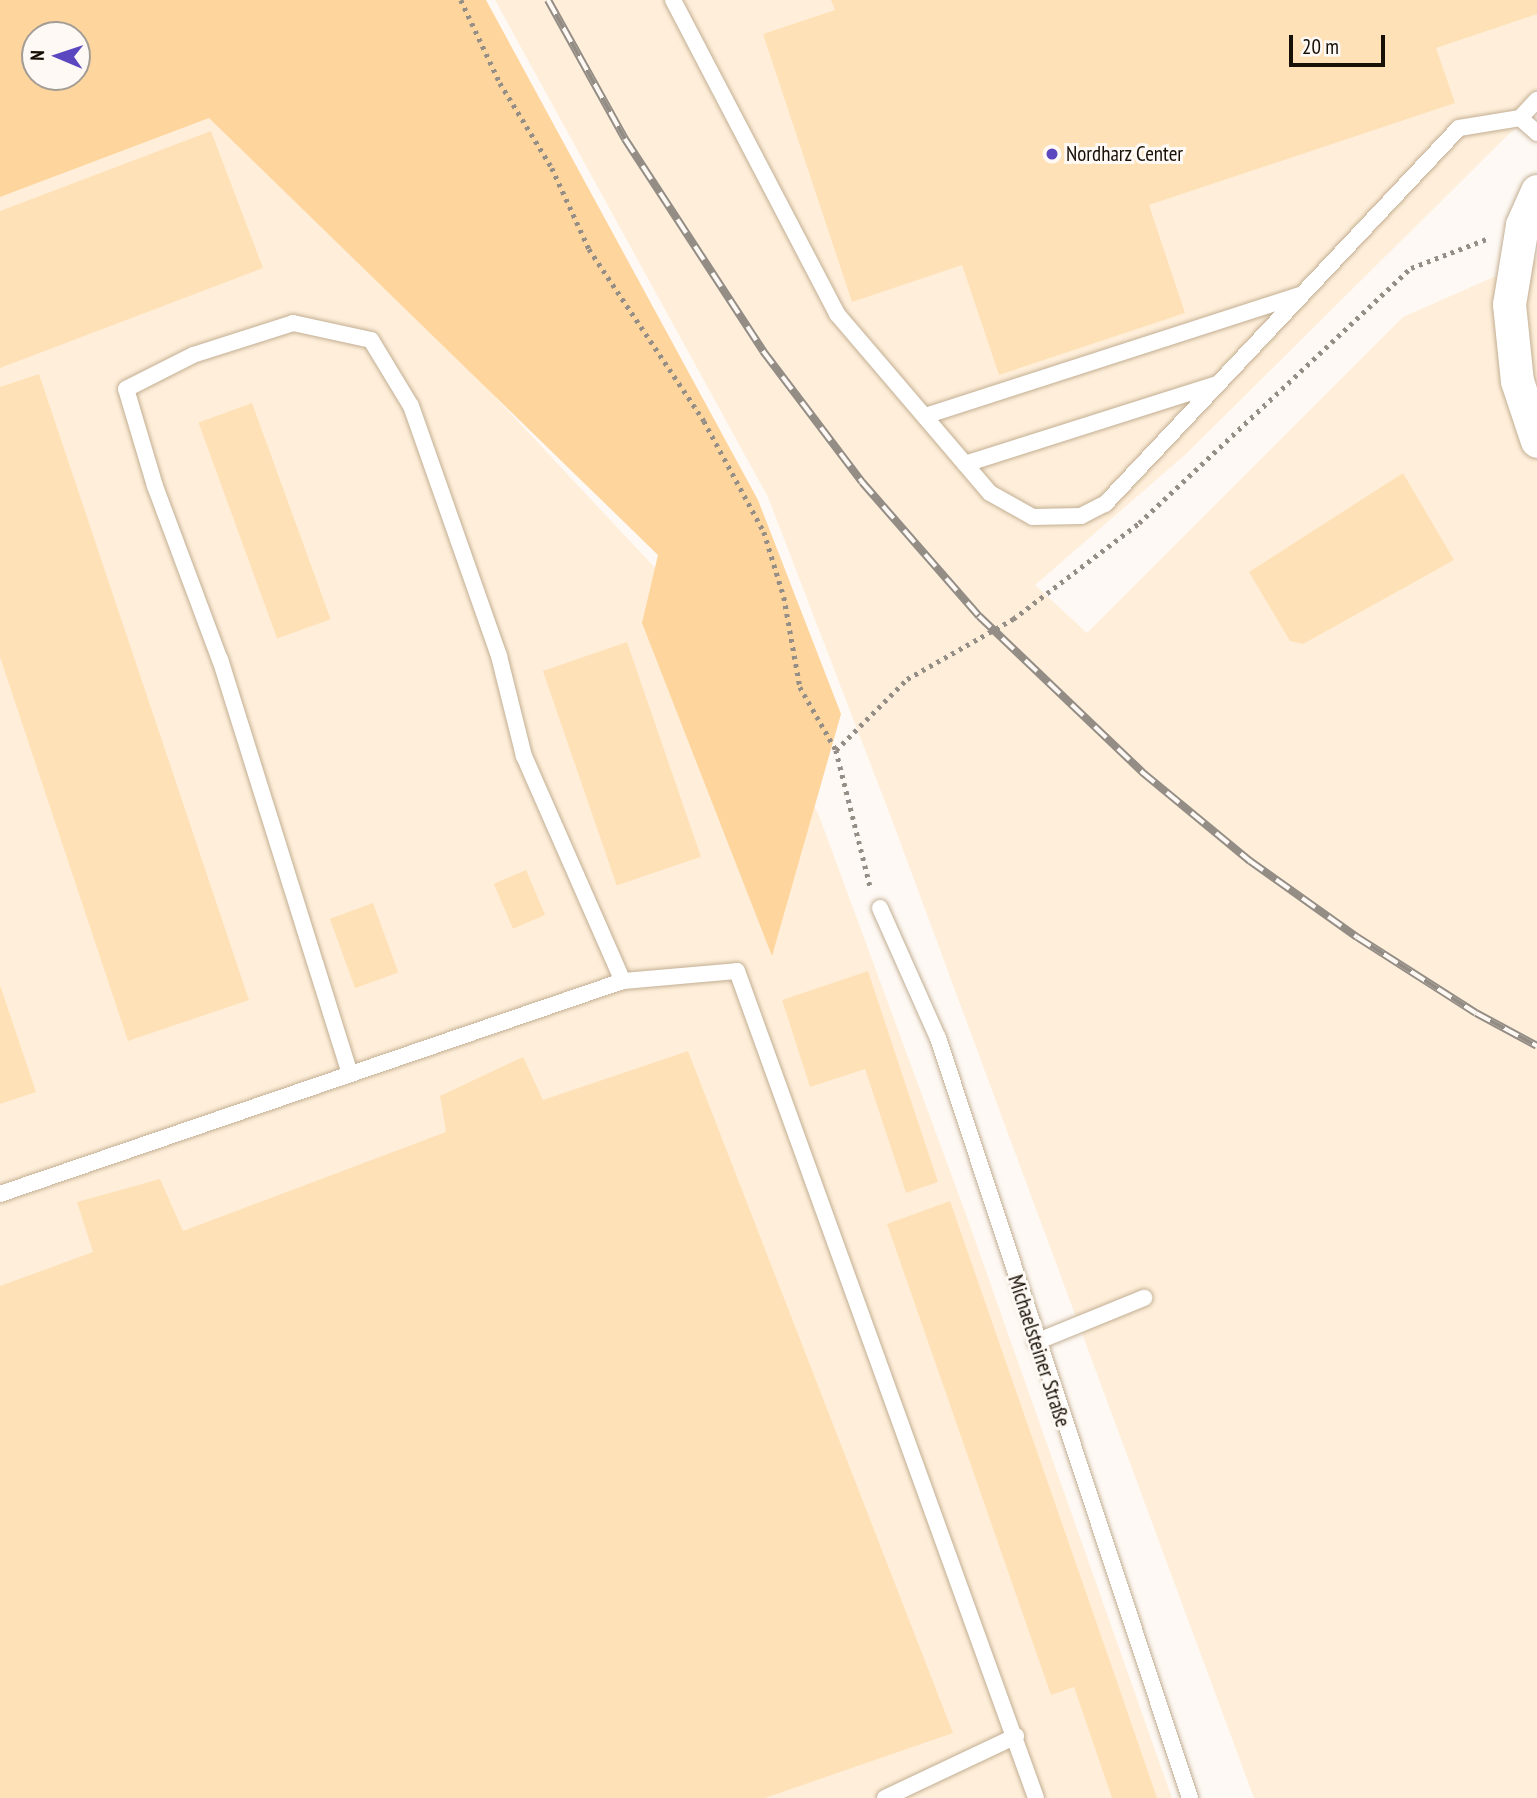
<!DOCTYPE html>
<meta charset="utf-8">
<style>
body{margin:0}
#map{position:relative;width:1537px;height:1798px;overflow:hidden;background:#fef9f4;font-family:"PT Sans Narrow",sans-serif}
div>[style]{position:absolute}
.built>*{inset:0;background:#ffefda}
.green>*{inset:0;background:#fed59d}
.building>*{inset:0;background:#ffe1b8;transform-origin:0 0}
.path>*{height:4.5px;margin-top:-2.25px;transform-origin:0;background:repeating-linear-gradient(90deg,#948e86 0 3.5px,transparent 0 8.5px)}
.roads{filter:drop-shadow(0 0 2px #c2ae93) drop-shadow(0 0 2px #c2ae93)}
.service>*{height:16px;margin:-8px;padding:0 8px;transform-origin:8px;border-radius:8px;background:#fff}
.minor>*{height:33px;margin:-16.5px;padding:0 16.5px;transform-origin:16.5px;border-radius:16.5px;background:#fff}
.rail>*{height:8px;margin-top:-4px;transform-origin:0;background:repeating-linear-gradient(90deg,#fef9f4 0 16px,#938d86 0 32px);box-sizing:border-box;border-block:2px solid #938d86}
.dots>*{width:19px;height:19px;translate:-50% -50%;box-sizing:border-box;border:4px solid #fef9f4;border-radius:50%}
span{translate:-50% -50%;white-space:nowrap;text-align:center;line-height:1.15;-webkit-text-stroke:6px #fef9f4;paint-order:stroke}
.poi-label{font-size:21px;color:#171006}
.left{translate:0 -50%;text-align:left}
.street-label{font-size:21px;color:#171006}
.north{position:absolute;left:21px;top:21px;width:70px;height:70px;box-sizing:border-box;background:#fef9f4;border:2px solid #a29c95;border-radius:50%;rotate:272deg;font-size:19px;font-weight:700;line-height:28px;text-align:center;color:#171006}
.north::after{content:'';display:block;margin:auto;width:24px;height:32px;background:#5b47bf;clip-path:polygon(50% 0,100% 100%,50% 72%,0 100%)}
.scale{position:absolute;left:1289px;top:35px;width:96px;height:32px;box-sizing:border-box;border:4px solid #171006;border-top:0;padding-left:9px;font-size:21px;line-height:24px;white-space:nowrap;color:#171006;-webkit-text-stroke:5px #fef9f4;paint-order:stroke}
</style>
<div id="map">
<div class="built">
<div style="clip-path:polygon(495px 0,1537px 0,1537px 106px,1187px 453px,1035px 585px,1087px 633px,1403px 317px,1537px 258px,1537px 1798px,1254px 1798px,892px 820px,768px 497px)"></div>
<div style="clip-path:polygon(214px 97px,717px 634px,818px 813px,964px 1209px,1172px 1798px,0 1798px,0 141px)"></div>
</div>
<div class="green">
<div style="clip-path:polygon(evenodd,0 0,486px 0,758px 500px,841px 714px,772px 956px,642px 623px,658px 555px,209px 118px,0 197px,0 0,77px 35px,77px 77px,35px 77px,35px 35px,77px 35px)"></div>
</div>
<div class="building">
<div style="clip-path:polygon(831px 0,1537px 0,1537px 14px,1436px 48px,1455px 103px,1149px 205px,1185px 313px,999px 375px,962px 265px,852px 302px,763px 34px,835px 10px)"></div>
<div style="clip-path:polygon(211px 131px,263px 268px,0 368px,0 211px)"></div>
<div style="clip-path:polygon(39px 374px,249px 1000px,128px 1041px,0 657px,0 387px)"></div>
<div style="left:252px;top:403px;width:230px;height:57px;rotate:70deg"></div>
<div style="clip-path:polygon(1403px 473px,1454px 560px,1303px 644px,1290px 641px,1249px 572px)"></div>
<div style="left:627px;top:642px;width:227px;height:89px;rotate:71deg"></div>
<div style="left:526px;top:870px;width:49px;height:35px;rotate:67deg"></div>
<div style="left:373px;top:903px;width:74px;height:46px;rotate:70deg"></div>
<div style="clip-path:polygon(868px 971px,938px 1182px,906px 1193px,865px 1069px,810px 1087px,782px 1000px)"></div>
<div style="clip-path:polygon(0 985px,36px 1092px,0 1104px)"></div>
<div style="clip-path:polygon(688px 1051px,953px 1733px,765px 1798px,0 1798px,0 1286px,93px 1252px,77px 1202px,160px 1179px,183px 1231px,446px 1132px,440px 1096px,523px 1057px,543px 1100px)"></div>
<div style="clip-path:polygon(950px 1201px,1114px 1673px,1157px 1798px,1112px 1798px,1074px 1687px,1051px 1695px,887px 1224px)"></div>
</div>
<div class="path">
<div style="left:461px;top:0;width:92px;rotate:64.8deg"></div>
<div style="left:500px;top:83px;width:100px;rotate:58.5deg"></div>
<div style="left:552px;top:168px;width:89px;rotate:65.4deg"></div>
<div style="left:589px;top:249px;width:207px;rotate:56.2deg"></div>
<div style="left:704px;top:421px;width:126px;rotate:61.6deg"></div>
<div style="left:764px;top:532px;width:68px;rotate:72.9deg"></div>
<div style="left:784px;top:597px;width:91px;rotate:79.9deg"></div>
<div style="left:800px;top:687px;width:73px;rotate:60.3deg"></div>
<div style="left:836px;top:750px;width:143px;rotate:75.9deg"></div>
<div style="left:836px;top:750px;width:100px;rotate:-45deg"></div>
<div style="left:907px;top:679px;width:122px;rotate:-29.5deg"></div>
<div style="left:1013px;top:619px;width:158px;rotate:-37.3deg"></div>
<div style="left:1139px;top:523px;width:373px;rotate:-43.2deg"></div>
<div style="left:1411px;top:268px;width:84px;rotate:-21deg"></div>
</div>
<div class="roads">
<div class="service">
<div style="left:673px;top:0;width:354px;rotate:62.4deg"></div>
<div style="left:837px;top:314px;width:235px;rotate:49.5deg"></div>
<div style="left:990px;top:493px;width:49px;rotate:29.2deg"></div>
<div style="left:1033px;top:517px;width:48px;rotate:-1.2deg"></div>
<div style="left:1081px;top:516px;width:27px;rotate:-27deg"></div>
<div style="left:1105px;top:504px;width:516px;rotate:-46.73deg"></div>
<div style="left:1459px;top:128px;width:62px;rotate:-9.3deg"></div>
<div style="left:1520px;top:118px;width:25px;rotate:-47deg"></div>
<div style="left:1520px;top:118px;width:23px;rotate:41deg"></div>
<div style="left:925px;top:416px;width:396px;rotate:-17.9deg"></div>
<div style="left:965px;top:464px;width:264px;rotate:-17.6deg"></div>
<div style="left:880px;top:908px;width:142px;rotate:66deg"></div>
<div style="left:938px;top:1038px;width:801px;rotate:71.66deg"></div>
<div style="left:350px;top:1074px;width:434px;rotate:-107.4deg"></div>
<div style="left:220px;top:660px;width:186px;rotate:-110.5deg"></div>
<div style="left:155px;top:486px;width:101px;rotate:-106.6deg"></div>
<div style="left:126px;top:389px;width:75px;rotate:-26.9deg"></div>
<div style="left:193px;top:355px;width:105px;rotate:-17.7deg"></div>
<div style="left:293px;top:323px;width:80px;rotate:12.3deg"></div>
<div style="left:371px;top:340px;width:77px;rotate:58.8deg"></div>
<div style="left:411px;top:406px;width:265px;rotate:70.6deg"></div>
<div style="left:499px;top:656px;width:103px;rotate:76deg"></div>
<div style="left:524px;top:756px;width:246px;rotate:66.3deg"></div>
<div style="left:0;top:1194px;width:658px;rotate:-18.88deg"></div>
<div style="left:623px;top:981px;width:114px;rotate:-5deg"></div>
<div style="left:737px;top:971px;width:879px;rotate:70.12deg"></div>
<div style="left:1036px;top:1342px;width:117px;rotate:-22.2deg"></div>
<div style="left:885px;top:1798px;width:145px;rotate:-25.3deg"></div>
</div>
<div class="minor">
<div style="left:1537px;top:191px;width:37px;rotate:114deg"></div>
<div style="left:1522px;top:225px;width:80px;rotate:99.3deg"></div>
<div style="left:1509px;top:304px;width:77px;rotate:84.1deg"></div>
<div style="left:1517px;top:381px;width:63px;rotate:71.6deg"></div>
</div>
</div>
<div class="rail">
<div style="left:548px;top:0;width:159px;rotate:61deg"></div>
<div style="left:625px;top:139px;width:253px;rotate:56.9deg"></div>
<div style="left:763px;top:351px;width:164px;rotate:52.9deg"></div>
<div style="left:862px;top:482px;width:178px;rotate:48.9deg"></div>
<div style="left:979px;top:616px;width:226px;rotate:43.7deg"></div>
<div style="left:1142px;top:772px;width:140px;rotate:39.5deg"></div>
<div style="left:1250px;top:861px;width:131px;rotate:35.4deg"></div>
<div style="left:1357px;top:937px;width:141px;rotate:32.6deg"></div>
<div style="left:1476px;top:1013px;width:69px;rotate:28.4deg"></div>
</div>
<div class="dots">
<div style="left:1052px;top:154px;background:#5b47bf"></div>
</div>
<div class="poi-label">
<span class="left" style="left:1066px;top:154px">Nordharz Center</span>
</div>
<div class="street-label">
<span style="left:1039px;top:1351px;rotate:72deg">Michaelsteiner Straße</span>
</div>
<div class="north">N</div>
<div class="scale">20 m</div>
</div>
